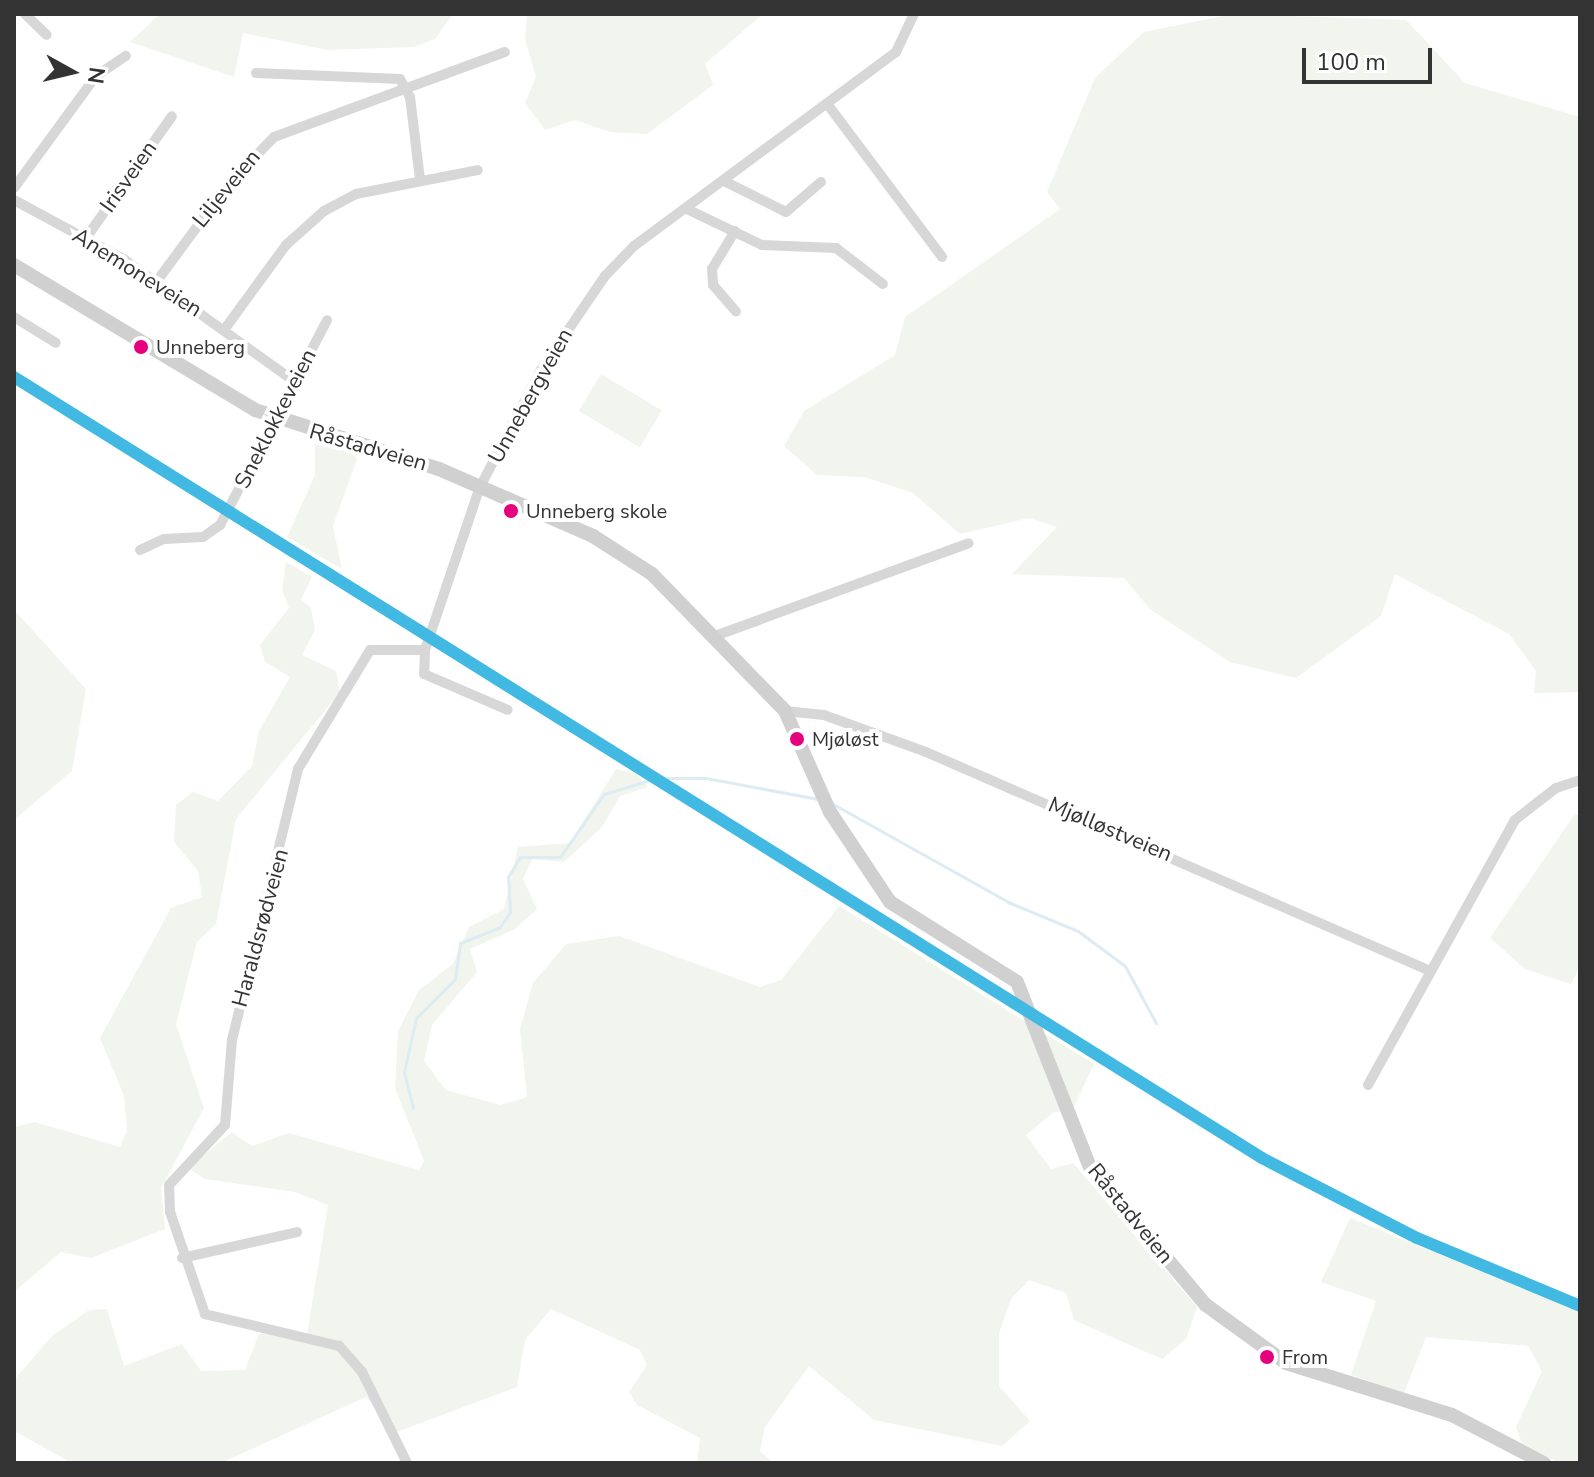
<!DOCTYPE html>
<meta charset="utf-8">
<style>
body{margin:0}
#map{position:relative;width:1594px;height:1477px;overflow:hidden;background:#fff;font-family:"Nunito Sans",sans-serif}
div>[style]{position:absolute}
.green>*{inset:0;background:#f1f5ed;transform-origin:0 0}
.stream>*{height:3px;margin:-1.5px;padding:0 1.5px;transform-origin:1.5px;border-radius:1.5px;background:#ddebf3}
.minor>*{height:10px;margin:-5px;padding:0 5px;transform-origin:5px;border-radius:5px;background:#d7d7d7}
.secondary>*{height:14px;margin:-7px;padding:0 7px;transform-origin:7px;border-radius:7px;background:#d0d0d0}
.rail-1>*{height:12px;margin:-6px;padding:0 6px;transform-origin:6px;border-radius:6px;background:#42b9e2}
.dots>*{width:22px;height:22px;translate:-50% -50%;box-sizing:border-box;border:4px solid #fff;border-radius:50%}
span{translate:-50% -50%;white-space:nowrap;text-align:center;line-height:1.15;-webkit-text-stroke:8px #fff;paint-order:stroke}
.bus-label{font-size:20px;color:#333}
.left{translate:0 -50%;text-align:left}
.street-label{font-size:22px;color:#333}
.frame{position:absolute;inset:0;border:16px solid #333;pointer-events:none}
.north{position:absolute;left:32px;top:32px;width:80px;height:80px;-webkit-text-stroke:6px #fff;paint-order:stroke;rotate:98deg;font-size:22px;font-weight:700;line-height:32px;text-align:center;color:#333}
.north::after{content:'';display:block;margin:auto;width:28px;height:36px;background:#333;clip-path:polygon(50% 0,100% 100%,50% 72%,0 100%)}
.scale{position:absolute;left:1302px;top:48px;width:130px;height:36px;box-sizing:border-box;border:4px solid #333;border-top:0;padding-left:10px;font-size:24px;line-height:28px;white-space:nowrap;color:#333;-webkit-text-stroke:6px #fff;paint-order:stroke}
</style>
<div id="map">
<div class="green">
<div style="clip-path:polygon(160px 14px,453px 14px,435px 39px,414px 47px,327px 50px,243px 33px,234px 77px,130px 42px)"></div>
<div style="clip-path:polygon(527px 14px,763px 14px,705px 64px,713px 85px,647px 134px,610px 132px,575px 120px,545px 130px,525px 103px,536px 77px,525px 39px)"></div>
<div style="clip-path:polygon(1233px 14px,1406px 20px,1465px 83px,1580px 117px,1580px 692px,1534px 693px,1536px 671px,1509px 634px,1395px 574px,1381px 616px,1296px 678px,1230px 662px,1151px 610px,1124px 578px,1012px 574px,1057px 527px,1029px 518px,960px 534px,913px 493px,864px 477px,817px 475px,784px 446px,804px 411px,895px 355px,905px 317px,1060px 209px,1047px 192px,1095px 78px,1144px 32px)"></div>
<div style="left:601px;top:374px;width:71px;height:43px;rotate:31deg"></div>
<div style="clip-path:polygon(315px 443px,350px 450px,357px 459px,333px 526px,342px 569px,287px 537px,315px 475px)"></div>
<div style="clip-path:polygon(286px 562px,312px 577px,301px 599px,311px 608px,315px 630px,302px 655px,336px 671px,340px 692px,236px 819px,216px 924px,197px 942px,176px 1024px,204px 1108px,161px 1188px,165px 1229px,91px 1258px,61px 1252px,14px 1292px,14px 1127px,35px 1122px,120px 1147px,127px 1131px,124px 1096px,100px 1038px,171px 908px,202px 897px,198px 871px,174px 842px,176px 805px,193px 792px,218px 801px,252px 766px,259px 731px,290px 677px,265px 662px,260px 645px,289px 608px,282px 590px)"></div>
<div style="clip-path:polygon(14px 610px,86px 689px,72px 771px,14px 820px)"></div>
<div style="clip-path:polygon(616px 769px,637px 774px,648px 787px,620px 796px,602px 827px,564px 862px,532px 859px,523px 879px,537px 909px,515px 929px,470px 949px,477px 972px,432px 1025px,424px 1061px,446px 1090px,500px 1105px,527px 1097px,520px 1029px,533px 983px,566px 944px,619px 936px,760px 987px,781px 980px,839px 906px,1094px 1064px,1072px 1111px,1054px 1112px,1026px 1135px,1051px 1169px,1073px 1163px,1197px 1307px,1186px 1339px,1162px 1359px,1148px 1353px,1074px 1320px,1066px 1293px,1029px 1280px,1011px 1299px,999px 1333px,999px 1386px,1030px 1421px,1002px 1446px,874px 1420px,809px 1366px,765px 1427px,760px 1451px,773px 1463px,697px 1463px,700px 1438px,637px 1405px,629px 1392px,647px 1365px,640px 1350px,551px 1309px,525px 1340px,517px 1387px,394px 1433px,366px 1397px,221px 1463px,72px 1463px,14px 1431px,14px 1380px,52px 1336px,89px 1310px,107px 1309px,124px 1366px,182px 1344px,201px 1371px,245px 1370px,259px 1334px,307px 1335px,328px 1205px,295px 1192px,205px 1179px,188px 1168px,232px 1132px,252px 1146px,289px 1133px,419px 1170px,424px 1161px,395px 1088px,398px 1031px,419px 990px,453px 964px,469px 927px,504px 909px,518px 847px,570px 843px)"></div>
<div style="clip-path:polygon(1574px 815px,1580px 815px,1580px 966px,1571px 984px,1525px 969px,1490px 938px)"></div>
<div style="clip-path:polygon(1350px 1218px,1580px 1312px,1580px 1463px,1559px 1463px,1522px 1443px,1516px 1427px,1542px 1371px,1528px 1346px,1426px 1337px,1404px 1393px,1351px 1375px,1376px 1301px,1321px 1282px)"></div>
</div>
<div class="stream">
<div style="left:833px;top:804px;width:201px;rotate:29.2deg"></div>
<div style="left:1008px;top:902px;width:76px;rotate:22.5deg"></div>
<div style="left:1078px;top:931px;width:59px;rotate:36.7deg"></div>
<div style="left:1125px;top:966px;width:65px;rotate:61.5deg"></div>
<div style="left:413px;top:1108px;width:37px;rotate:-104deg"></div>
<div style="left:404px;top:1072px;width:55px;rotate:-77.5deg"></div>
<div style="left:416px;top:1018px;width:55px;rotate:-45deg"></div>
<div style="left:455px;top:979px;width:36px;rotate:-82deg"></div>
<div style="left:460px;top:943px;width:43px;rotate:-21.8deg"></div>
<div style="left:500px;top:927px;width:18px;rotate:-56deg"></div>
<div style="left:510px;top:912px;width:35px;rotate:-93deg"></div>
<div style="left:508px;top:877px;width:23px;rotate:-59deg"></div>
<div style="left:520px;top:857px;width:40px"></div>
<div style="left:560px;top:857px;width:77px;rotate:-55.1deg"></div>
<div style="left:604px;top:794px;width:55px;rotate:-16.8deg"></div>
<div style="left:657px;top:778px;width:49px"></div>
<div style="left:706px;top:778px;width:114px;rotate:10.6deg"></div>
</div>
<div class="minor">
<div style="left:25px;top:14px;width:30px;rotate:44deg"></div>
<div style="left:256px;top:73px;width:144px;rotate:2.4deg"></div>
<div style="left:400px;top:79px;width:21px;rotate:61deg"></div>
<div style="left:410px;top:97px;width:84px;rotate:83.1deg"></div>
<div style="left:828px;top:105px;width:190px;rotate:53.1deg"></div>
<div style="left:726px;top:182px;width:67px;rotate:26.6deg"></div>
<div style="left:786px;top:212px;width:46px;rotate:-40.6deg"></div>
<div style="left:14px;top:188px;width:139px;rotate:-53.8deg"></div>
<div style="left:96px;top:76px;width:36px;rotate:-34deg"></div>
<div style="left:14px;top:200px;width:126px;rotate:28.4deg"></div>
<div style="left:125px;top:260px;width:208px;rotate:35.6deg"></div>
<div style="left:689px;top:210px;width:81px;rotate:25.6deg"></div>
<div style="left:762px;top:245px;width:74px;rotate:2.3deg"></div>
<div style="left:836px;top:248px;width:59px;rotate:37.5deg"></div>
<div style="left:735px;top:231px;width:44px;rotate:121.2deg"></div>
<div style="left:712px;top:269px;width:16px;rotate:86deg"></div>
<div style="left:713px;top:285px;width:35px;rotate:49deg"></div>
<div style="left:86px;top:238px;width:149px;rotate:-54.8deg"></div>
<div style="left:157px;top:281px;width:118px;rotate:-53.6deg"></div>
<div style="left:227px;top:186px;width:68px;rotate:-46.2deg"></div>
<div style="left:274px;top:137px;width:246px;rotate:-20.2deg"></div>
<div style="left:14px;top:317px;width:49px;rotate:31.8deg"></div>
<div style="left:224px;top:330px;width:105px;rotate:-53.9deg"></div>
<div style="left:286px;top:245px;width:51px;rotate:-41.8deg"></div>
<div style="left:324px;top:211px;width:36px;rotate:-28deg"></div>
<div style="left:356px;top:194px;width:124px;rotate:-11.1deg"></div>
<div style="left:140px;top:550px;width:26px;rotate:-25deg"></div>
<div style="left:164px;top:539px;width:39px;rotate:-3deg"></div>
<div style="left:203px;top:537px;width:21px;rotate:-35deg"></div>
<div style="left:220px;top:525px;width:231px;rotate:-62.4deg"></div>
<div style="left:715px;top:636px;width:270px;rotate:-20.1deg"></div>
<div style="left:425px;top:650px;width:24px;rotate:92deg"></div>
<div style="left:424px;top:674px;width:91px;rotate:23.2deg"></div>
<div style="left:785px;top:711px;width:39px;rotate:6deg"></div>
<div style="left:824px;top:715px;width:109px;rotate:19.9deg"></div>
<div style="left:926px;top:752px;width:547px;rotate:23.47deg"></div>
<div style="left:1368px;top:1085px;width:303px;rotate:-61deg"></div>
<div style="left:1515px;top:820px;width:52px;rotate:-38deg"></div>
<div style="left:1556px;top:788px;width:25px;rotate:-18deg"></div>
<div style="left:182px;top:1258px;width:118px;rotate:-12.7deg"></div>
<div style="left:407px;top:1463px;width:102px;rotate:-116.3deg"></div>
<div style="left:362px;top:1372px;width:35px;rotate:-131deg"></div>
<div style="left:339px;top:1346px;width:138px;rotate:-166.6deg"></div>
<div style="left:205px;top:1314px;width:108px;rotate:-108.9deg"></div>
<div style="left:170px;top:1212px;width:27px;rotate:-92deg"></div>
<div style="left:169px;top:1185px;width:82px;rotate:-47deg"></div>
<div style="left:225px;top:1125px;width:85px;rotate:-85.3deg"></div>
<div style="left:232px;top:1040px;width:279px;rotate:-76.3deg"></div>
<div style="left:298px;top:769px;width:139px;rotate:-58.8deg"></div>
<div style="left:370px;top:650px;width:55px"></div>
<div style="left:425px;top:650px;width:172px;rotate:-71.4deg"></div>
<div style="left:480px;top:487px;width:132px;rotate:-62.5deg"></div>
<div style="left:541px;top:370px;width:114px;rotate:-55.8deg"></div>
<div style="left:605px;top:276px;width:42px;rotate:-46deg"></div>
<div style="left:634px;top:246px;width:326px;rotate:-36.5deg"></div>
<div style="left:896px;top:52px;width:42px;rotate:-64.7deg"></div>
</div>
<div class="secondary">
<div style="left:14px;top:265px;width:281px;rotate:31deg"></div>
<div style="left:255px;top:410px;width:193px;rotate:17.8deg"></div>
<div style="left:439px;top:469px;width:168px;rotate:23.5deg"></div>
<div style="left:593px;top:536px;width:70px;rotate:32.8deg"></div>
<div style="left:652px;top:574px;width:191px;rotate:45.8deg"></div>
<div style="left:785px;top:711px;width:111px;rotate:66deg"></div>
<div style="left:830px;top:812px;width:108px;rotate:56.3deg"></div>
<div style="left:890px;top:902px;width:150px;rotate:32.2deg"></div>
<div style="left:1017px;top:982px;width:199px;rotate:68.5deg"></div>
<div style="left:1090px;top:1167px;width:180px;rotate:50deg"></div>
<div style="left:1206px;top:1305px;width:99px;rotate:35.9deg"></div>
<div style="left:1286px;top:1363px;width:174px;rotate:17.4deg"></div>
<div style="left:1452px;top:1415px;width:104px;rotate:27.6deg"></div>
</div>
<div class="rail-1">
<div style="left:14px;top:377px;width:1472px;rotate:32.04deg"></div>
<div style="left:1262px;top:1158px;width:174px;rotate:27.3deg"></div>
<div style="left:1417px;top:1238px;width:177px;rotate:22.6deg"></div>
</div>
<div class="dots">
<div style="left:141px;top:347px;background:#e5007d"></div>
<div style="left:511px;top:511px;background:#e5007d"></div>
<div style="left:797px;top:739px;background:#e5007d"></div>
<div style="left:1267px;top:1357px;background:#e5007d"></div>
</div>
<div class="bus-label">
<span class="left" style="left:156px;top:347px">Unneberg</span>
<span class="left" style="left:526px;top:511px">Unneberg skole</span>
<span class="left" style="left:812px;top:739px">Mjøløst</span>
<span class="left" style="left:1282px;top:1357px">From</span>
</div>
<div class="street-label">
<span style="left:129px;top:177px;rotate:-55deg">Irisveien</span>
<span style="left:227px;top:189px;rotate:-51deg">Liljeveien</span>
<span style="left:137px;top:273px;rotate:32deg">Anemoneveien</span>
<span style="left:531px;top:396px;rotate:-61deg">Unnebergveien</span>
<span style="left:276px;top:419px;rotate:-63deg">Sneklokkeveien</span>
<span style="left:368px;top:448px;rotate:16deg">Råstadveien</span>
<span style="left:1110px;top:830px;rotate:23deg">Mjølløstveien</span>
<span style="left:261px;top:928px;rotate:-75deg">Haraldsrødveien</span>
<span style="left:1130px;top:1214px;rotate:51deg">Råstadveien</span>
</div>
<div class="frame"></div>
<div class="north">N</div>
<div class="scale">100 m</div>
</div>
